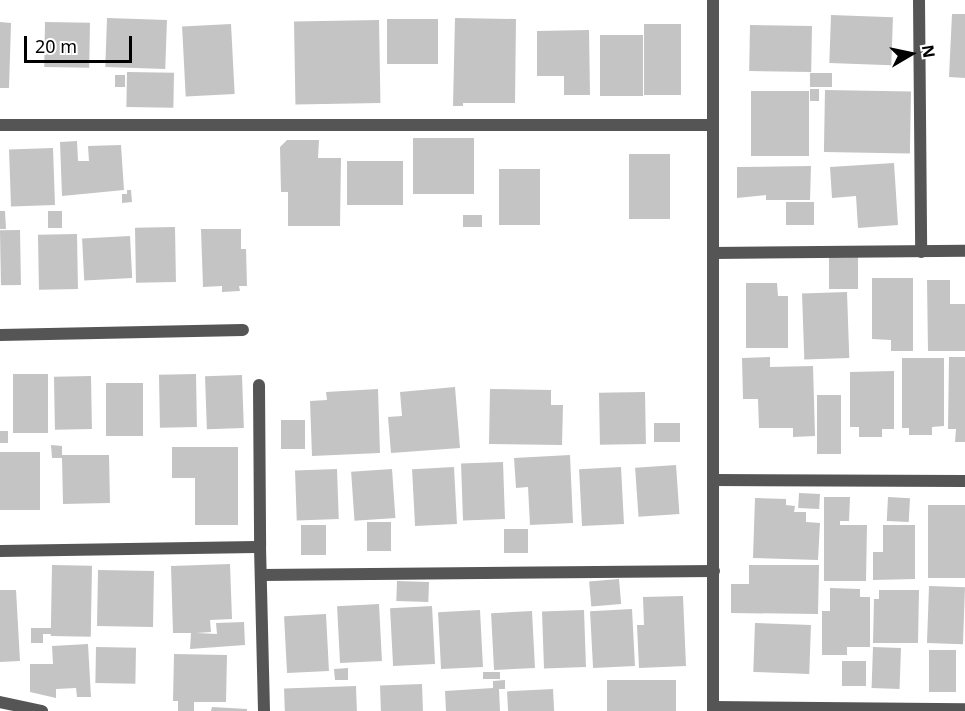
<!DOCTYPE html>
<style>
body{margin:0}
#map{position:relative;width:965px;height:711px;overflow:hidden;background:#fff;font-family:"Noto Sans",sans-serif}
div>[style]{position:absolute}
.building>*{inset:0;background:#c4c4c4;transform-origin:0 0}
.minor>*{height:12px;margin:-6px;padding:0 6px;transform-origin:6px;border-radius:6px;background:#555}
span{translate:-50% -50%;white-space:nowrap;text-align:center;line-height:1.15;-webkit-text-stroke:4.5px #fff;paint-order:stroke}
.north{position:absolute;left:881px;top:24px;width:60px;height:60px;-webkit-text-stroke:4px #fff;paint-order:stroke;rotate:81deg;font-size:16px;font-weight:700;line-height:24px;text-align:center;color:#000}
.north::after{content:'';display:block;margin:auto;width:21px;height:27px;background:#000;clip-path:polygon(50% 0,100% 100%,50% 72%,0 100%)}
.scale{position:absolute;left:24px;top:36px;width:108px;height:27px;box-sizing:border-box;border:3px solid #000;border-top:0;padding-left:8px;font-size:18px;line-height:21px;white-space:nowrap;color:#000;-webkit-text-stroke:4px #fff;paint-order:stroke}
</style>
<div id="map">
<div class="building">
<div style="clip-path:polygon(952px 14px,965px 14px,965px 78px,949px 77px)"></div>
<div style="left:831px;top:15px;width:62px;height:48px;rotate:2deg"></div>
<div style="left:107px;top:18px;width:60px;height:49px;rotate:2deg"></div>
<div style="clip-path:polygon(455px 18px,516px 19px,515px 103px,463px 103px,463px 106px,453px 106px)"></div>
<div style="left:387px;top:19px;width:51px;height:45px"></div>
<div style="left:379px;top:20px;width:83px;height:85px;rotate:89deg"></div>
<div style="clip-path:polygon(0 22px,11px 23px,9px 88px,0 88px)"></div>
<div style="left:45px;top:22px;width:45px;height:45px;rotate:1deg"></div>
<div style="left:231px;top:24px;width:70px;height:49px;rotate:87deg"></div>
<div style="left:644px;top:24px;width:37px;height:71px"></div>
<div style="left:750px;top:25px;width:62px;height:46px;rotate:1deg"></div>
<div style="clip-path:polygon(589px 30px,590px 95px,564px 95px,564px 76px,537px 76px,537px 31px)"></div>
<div style="left:600px;top:35px;width:43px;height:61px"></div>
<div style="left:127px;top:72px;width:47px;height:35px;rotate:1deg"></div>
<div style="left:810px;top:73px;width:22px;height:14px"></div>
<div style="left:115px;top:75px;width:10px;height:12px"></div>
<div style="left:819px;top:89px;width:12px;height:9px;rotate:90deg"></div>
<div style="left:825px;top:90px;width:86px;height:62px;rotate:1deg"></div>
<div style="left:809px;top:91px;width:65px;height:58px;rotate:90deg"></div>
<div style="left:413px;top:138px;width:61px;height:56px"></div>
<div style="clip-path:polygon(287px 140px,319px 140px,318px 158px,341px 158px,340px 226px,288px 226px,288px 192px,281px 192px,280px 147px)"></div>
<div style="clip-path:polygon(77px 141px,78px 161px,89px 161px,88px 146px,121px 145px,124px 190px,62px 196px,60px 142px)"></div>
<div style="left:53px;top:148px;width:57px;height:44px;rotate:88deg"></div>
<div style="left:629px;top:154px;width:41px;height:65px"></div>
<div style="left:403px;top:161px;width:44px;height:56px;rotate:90deg"></div>
<div style="clip-path:polygon(894px 163px,898px 225px,858px 228px,856px 196px,832px 198px,830px 167px)"></div>
<div style="clip-path:polygon(811px 166px,810px 200px,766px 200px,766px 195px,737px 198px,737px 167px)"></div>
<div style="left:499px;top:169px;width:41px;height:56px"></div>
<div style="clip-path:polygon(127px 190px,131px 190px,132px 202px,122px 203px,122px 194px,127px 194px)"></div>
<div style="left:786px;top:202px;width:28px;height:23px"></div>
<div style="clip-path:polygon(0 211px,5px 211px,6px 229px,0 229px)"></div>
<div style="left:62px;top:211px;width:17px;height:14px;rotate:90deg"></div>
<div style="left:463px;top:215px;width:19px;height:12px"></div>
<div style="left:175px;top:227px;width:55px;height:40px;rotate:89deg"></div>
<div style="clip-path:polygon(201px 229px,241px 229px,241px 249px,246px 249px,247px 286px,239px 286px,240px 291px,222px 292px,222px 286px,203px 287px)"></div>
<div style="left:20px;top:230px;width:55px;height:20px;rotate:89deg"></div>
<div style="left:77px;top:234px;width:55px;height:39px;rotate:89deg"></div>
<div style="left:130px;top:236px;width:42px;height:48px;rotate:87deg"></div>
<div style="left:829px;top:257px;width:29px;height:32px"></div>
<div style="clip-path:polygon(872px 278px,913px 278px,913px 351px,891px 351px,891px 340px,872px 339px)"></div>
<div style="clip-path:polygon(927px 280px,950px 280px,950px 304px,965px 304px,965px 351px,928px 351px)"></div>
<div style="clip-path:polygon(746px 283px,777px 283px,778px 296px,788px 296px,788px 348px,746px 348px)"></div>
<div style="left:847px;top:292px;width:66px;height:45px;rotate:88deg"></div>
<div style="clip-path:polygon(770px 357px,770px 367px,813px 366px,815px 436px,793px 437px,793px 428px,759px 428px,758px 399px,743px 399px,742px 358px)"></div>
<div style="clip-path:polygon(949px 357px,965px 357px,965px 442px,955px 442px,956px 429px,948px 429px)"></div>
<div style="clip-path:polygon(902px 358px,944px 358px,944px 426px,932px 427px,932px 435px,909px 435px,909px 428px,902px 428px)"></div>
<div style="clip-path:polygon(894px 371px,894px 429px,882px 429px,882px 437px,859px 437px,859px 427px,850px 427px,850px 372px)"></div>
<div style="left:13px;top:374px;width:35px;height:59px"></div>
<div style="left:196px;top:374px;width:53px;height:37px;rotate:89deg"></div>
<div style="left:242px;top:375px;width:53px;height:37px;rotate:88deg"></div>
<div style="left:91px;top:376px;width:53px;height:37px;rotate:89deg"></div>
<div style="left:106px;top:383px;width:37px;height:53px"></div>
<div style="clip-path:polygon(455px 387px,460px 448px,391px 453px,388px 417px,402px 416px,400px 392px)"></div>
<div style="clip-path:polygon(378px 389px,380px 453px,312px 456px,310px 401px,327px 400px,326px 392px)"></div>
<div style="clip-path:polygon(490px 389px,551px 390px,551px 405px,563px 405px,562px 445px,489px 444px)"></div>
<div style="left:645px;top:392px;width:52px;height:46px;rotate:89deg"></div>
<div style="left:817px;top:395px;width:24px;height:59px"></div>
<div style="left:281px;top:420px;width:24px;height:29px"></div>
<div style="left:654px;top:423px;width:26px;height:19px"></div>
<div style="left:0;top:431px;width:8px;height:12px"></div>
<div style="clip-path:polygon(51px 445px,62px 446px,62px 455px,109px 455px,110px 503px,63px 504px,62px 458px,52px 458px)"></div>
<div style="clip-path:polygon(172px 447px,238px 447px,238px 525px,195px 525px,195px 478px,172px 478px)"></div>
<div style="left:0;top:452px;width:40px;height:58px"></div>
<div style="clip-path:polygon(570px 455px,573px 523px,530px 525px,528px 487px,516px 488px,514px 458px)"></div>
<div style="left:503px;top:462px;width:57px;height:42px;rotate:88deg"></div>
<div style="left:676px;top:465px;width:49px;height:41px;rotate:86deg"></div>
<div style="left:454px;top:467px;width:57px;height:42px;rotate:87deg"></div>
<div style="left:621px;top:467px;width:57px;height:42px;rotate:87deg"></div>
<div style="left:337px;top:469px;width:50px;height:42px;rotate:88deg"></div>
<div style="left:392px;top:469px;width:49px;height:41px;rotate:86deg"></div>
<div style="left:799px;top:493px;width:21px;height:15px;rotate:3deg"></div>
<div style="clip-path:polygon(824px 497px,850px 497px,849px 521px,840px 521px,840px 525px,867px 525px,866px 581px,824px 581px)"></div>
<div style="left:888px;top:497px;width:22px;height:24px;rotate:3deg"></div>
<div style="clip-path:polygon(755px 498px,786px 499px,786px 505px,795px 506px,794px 512px,806px 512px,806px 522px,820px 523px,818px 560px,753px 558px)"></div>
<div style="left:965px;top:505px;width:73px;height:37px;rotate:90deg"></div>
<div style="left:367px;top:522px;width:24px;height:29px"></div>
<div style="left:301px;top:525px;width:25px;height:30px"></div>
<div style="clip-path:polygon(883px 525px,915px 525px,915px 579px,873px 580px,873px 552px,883px 552px)"></div>
<div style="left:504px;top:529px;width:24px;height:24px"></div>
<div style="clip-path:polygon(230px 564px,232px 619px,210px 620px,211px 632px,196px 633px,217px 634px,216px 623px,244px 622px,245px 645px,190px 649px,191px 633px,173px 633px,171px 566px)"></div>
<div style="left:52px;top:565px;width:40px;height:71px;rotate:1deg"></div>
<div style="clip-path:polygon(749px 565px,819px 565px,818px 614px,731px 613px,731px 584px,749px 584px)"></div>
<div style="left:98px;top:570px;width:56px;height:56px;rotate:1deg"></div>
<div style="left:619px;top:579px;width:25px;height:30px;rotate:85deg"></div>
<div style="left:397px;top:581px;width:32px;height:20px;rotate:2deg"></div>
<div style="left:929px;top:586px;width:36px;height:57px;rotate:2deg"></div>
<div style="clip-path:polygon(830px 588px,860px 589px,860px 597px,870px 597px,870px 647px,847px 647px,847px 655px,822px 655px,822px 611px,830px 611px)"></div>
<div style="clip-path:polygon(0 590px,16px 590px,20px 661px,0 662px)"></div>
<div style="clip-path:polygon(879px 590px,919px 590px,918px 643px,873px 643px,874px 599px,879px 599px)"></div>
<div style="clip-path:polygon(683px 596px,686px 666px,639px 668px,637px 625px,644px 625px,643px 597px)"></div>
<div style="left:379px;top:604px;width:57px;height:42px;rotate:87deg"></div>
<div style="left:432px;top:606px;width:58px;height:42px;rotate:87deg"></div>
<div style="left:632px;top:609px;width:57px;height:42px;rotate:87deg"></div>
<div style="left:480px;top:610px;width:57px;height:42px;rotate:87deg"></div>
<div style="left:584px;top:610px;width:57px;height:42px;rotate:88deg"></div>
<div style="left:532px;top:611px;width:57px;height:41px;rotate:87deg"></div>
<div style="left:326px;top:614px;width:57px;height:42px;rotate:87deg"></div>
<div style="left:755px;top:623px;width:56px;height:49px;rotate:2deg"></div>
<div style="clip-path:polygon(31px 628px,51px 628px,51px 634px,43px 634px,43px 643px,31px 643px)"></div>
<div style="clip-path:polygon(88px 644px,91px 697px,77px 697px,76px 688px,56px 689px,56px 698px,30px 692px,30px 664px,53px 664px,52px 646px)"></div>
<div style="left:96px;top:647px;width:40px;height:36px;rotate:1deg"></div>
<div style="left:873px;top:647px;width:28px;height:41px;rotate:2deg"></div>
<div style="left:929px;top:650px;width:27px;height:42px"></div>
<div style="clip-path:polygon(174px 654px,227px 655px,226px 702px,194px 702px,194px 711px,178px 711px,178px 701px,173px 701px)"></div>
<div style="left:842px;top:661px;width:24px;height:25px"></div>
<div style="clip-path:polygon(348px 668px,348px 680px,335px 680px,334px 669px)"></div>
<div style="left:500px;top:672px;width:7px;height:17px;rotate:90deg"></div>
<div style="clip-path:polygon(505px 680px,505px 689px,499px 689px,500px 711px,446px 711px,445px 691px,493px 688px,493px 681px)"></div>
<div style="left:607px;top:680px;width:69px;height:31px"></div>
<div style="left:422px;top:684px;width:27px;height:42px;rotate:88deg"></div>
<div style="left:356px;top:686px;width:25px;height:72px;rotate:88deg"></div>
<div style="left:553px;top:689px;width:22px;height:46px;rotate:87deg"></div>
<div style="clip-path:polygon(212px 707px,247px 709px,247px 711px,211px 711px)"></div>
</div>
<div class="minor">
<div style="left:713px;top:0;width:711px;rotate:90deg"></div>
<div style="left:919px;top:0;width:252px;rotate:89.5deg"></div>
<div style="left:0;top:125px;width:713px"></div>
<div style="left:713px;top:253px;width:252px;rotate:-0.5deg"></div>
<div style="left:0;top:335px;width:243px;rotate:-1.2deg"></div>
<div style="left:259px;top:385px;width:162px;rotate:89.6deg"></div>
<div style="left:713px;top:480px;width:252px;rotate:0.2deg"></div>
<div style="left:0;top:551px;width:260px;rotate:-0.9deg"></div>
<div style="left:260px;top:547px;width:164px;rotate:88.6deg"></div>
<div style="left:261px;top:575px;width:453px;rotate:-0.5deg"></div>
<div style="left:0;top:702px;width:43px;rotate:12.1deg"></div>
<div style="left:713px;top:707px;width:252px;rotate:0.5deg"></div>
</div>
<div class="north">N</div>
<div class="scale">20 m</div>
</div>
